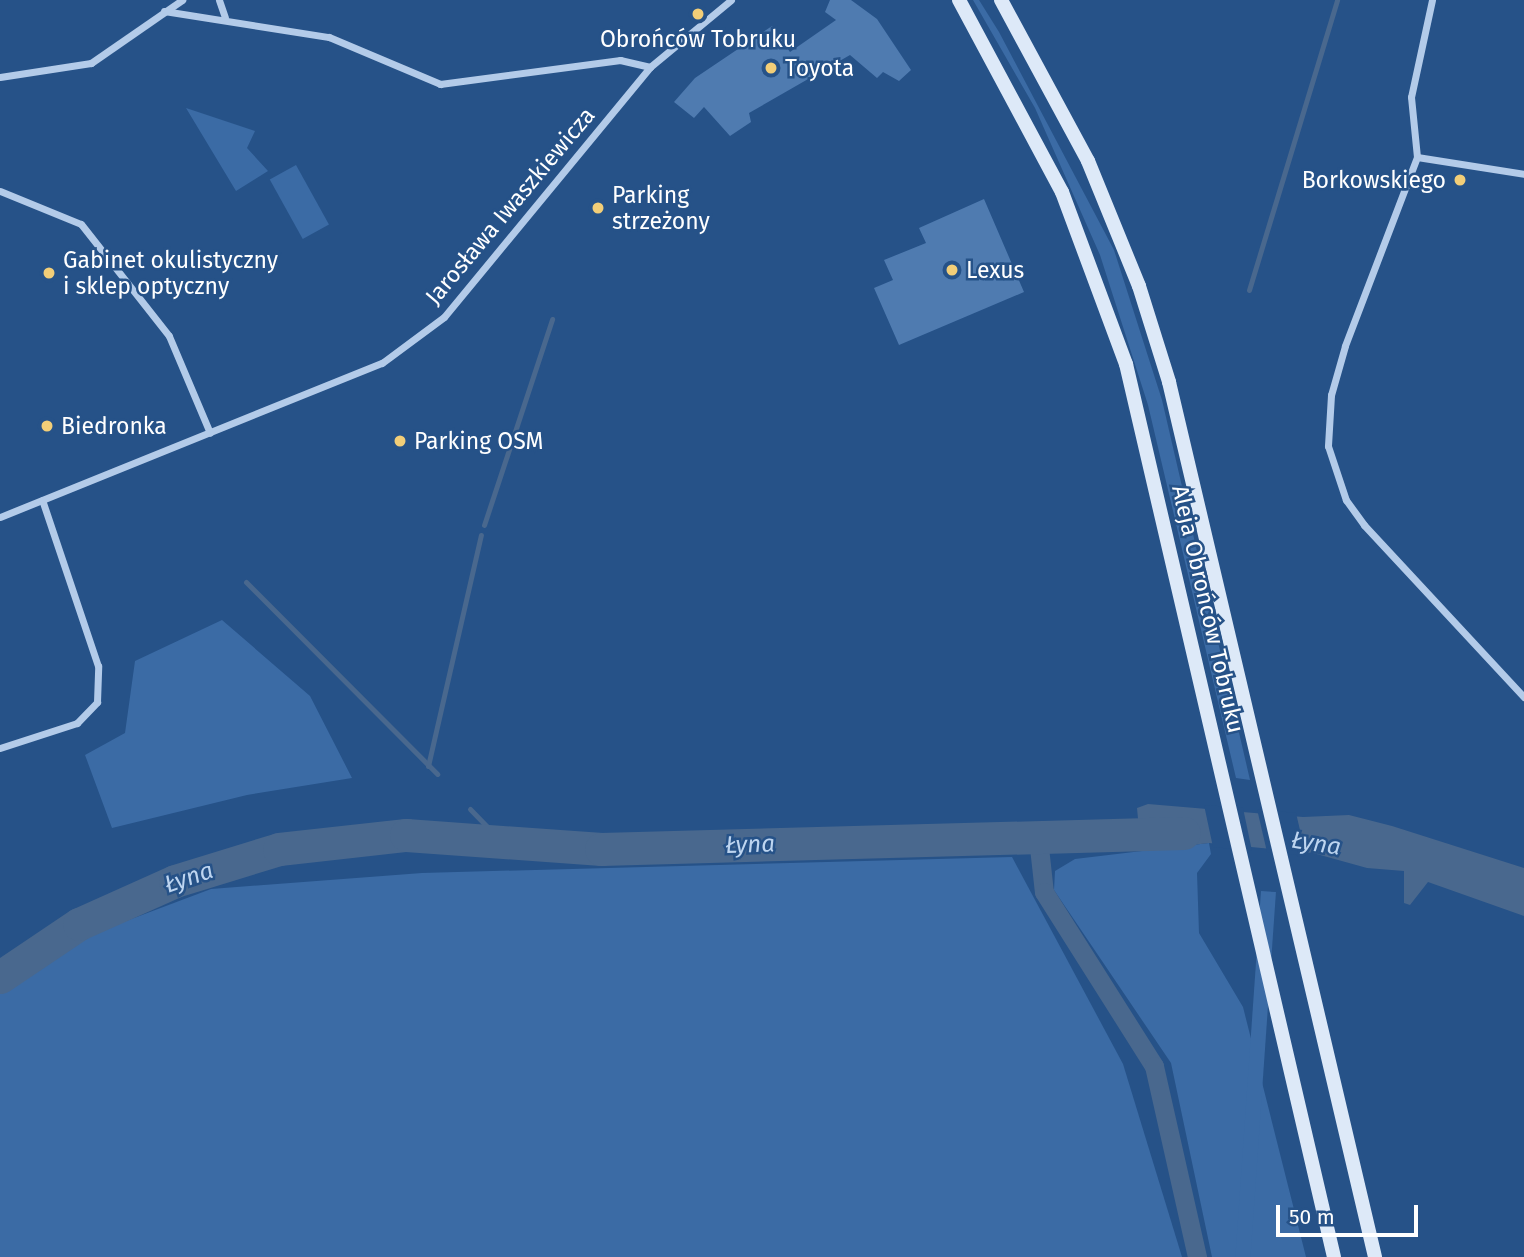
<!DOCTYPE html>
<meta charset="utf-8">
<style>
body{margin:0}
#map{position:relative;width:1524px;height:1257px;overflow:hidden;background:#265288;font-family:"Fira Sans",sans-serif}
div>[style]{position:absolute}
.green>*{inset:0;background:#3b6ba5;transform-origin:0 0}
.water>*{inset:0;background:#49688e}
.pier>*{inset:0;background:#265288}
.stream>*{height:5px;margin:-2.5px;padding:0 2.5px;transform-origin:2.5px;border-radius:2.5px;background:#49688e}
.canal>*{height:19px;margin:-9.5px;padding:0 9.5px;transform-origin:9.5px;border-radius:9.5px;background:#49688e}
.river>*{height:33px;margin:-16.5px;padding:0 16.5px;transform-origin:16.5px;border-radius:16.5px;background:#49688e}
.building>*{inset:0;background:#4f7bb0}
.street>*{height:7px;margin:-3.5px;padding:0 3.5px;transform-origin:3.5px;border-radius:3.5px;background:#b3cbe9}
.secondary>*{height:14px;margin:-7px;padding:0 7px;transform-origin:7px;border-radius:7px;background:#dde9f8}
.dots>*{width:19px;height:19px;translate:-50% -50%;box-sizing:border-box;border:4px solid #265288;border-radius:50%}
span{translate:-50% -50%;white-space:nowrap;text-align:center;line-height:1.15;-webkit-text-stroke:5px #265288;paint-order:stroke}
.poi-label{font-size:23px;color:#fff}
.left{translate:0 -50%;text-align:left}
.right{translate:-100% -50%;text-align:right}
.street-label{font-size:23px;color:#fff}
.water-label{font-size:24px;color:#bed5f0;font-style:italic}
.scale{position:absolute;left:1276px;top:1205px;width:142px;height:32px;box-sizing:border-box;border:4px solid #fff;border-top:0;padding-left:9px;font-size:21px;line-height:24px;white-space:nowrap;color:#fff;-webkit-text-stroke:5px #265288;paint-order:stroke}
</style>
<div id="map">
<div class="green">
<div style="clip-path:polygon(973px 0,979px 0,999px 32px,1114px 250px,1162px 400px,1250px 780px,1236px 778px,1148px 405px,1100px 255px,1035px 108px)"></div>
<div style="clip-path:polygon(186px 108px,255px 131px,247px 148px,268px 171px,236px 191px)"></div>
<div style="left:296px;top:165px;width:68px;height:30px;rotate:61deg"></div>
<div style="clip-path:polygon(222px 620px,310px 696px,352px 778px,247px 795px,112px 828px,85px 755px,125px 733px,135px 661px)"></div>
<div style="clip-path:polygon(1209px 843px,1211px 854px,1197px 873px,1199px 933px,1243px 1007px,1306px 1257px,1212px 1257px,1171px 1063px,1054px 890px,1055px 871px,1075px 859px)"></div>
<div style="clip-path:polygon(1012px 857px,1123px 1064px,1182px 1257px,0 1257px,0 987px,73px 941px,211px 889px,422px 873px)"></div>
<div style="left:1261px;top:891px;width:15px;height:376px;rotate:4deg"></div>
</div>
<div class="water">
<div style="clip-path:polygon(1148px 804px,1303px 817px,1349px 815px,1392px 826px,1524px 868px,1524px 916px,1428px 882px,1410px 905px,1404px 903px,1404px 871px,1367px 868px,1313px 853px,1209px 843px,1141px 851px,1137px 808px)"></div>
</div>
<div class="pier">
<div style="clip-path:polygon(1204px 805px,1243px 808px,1252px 851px,1213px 847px)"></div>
<div style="clip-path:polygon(1257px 809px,1296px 813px,1306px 856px,1267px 852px)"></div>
</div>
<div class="stream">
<div style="left:1249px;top:290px;width:303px;rotate:-73.1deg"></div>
<div style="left:484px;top:525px;width:217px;rotate:-71.7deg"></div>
<div style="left:246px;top:582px;width:271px;rotate:45.1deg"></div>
<div style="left:428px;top:766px;width:237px;rotate:-77.1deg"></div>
<div style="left:470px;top:809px;width:46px;rotate:45.9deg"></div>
</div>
<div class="canal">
<div style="left:1038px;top:838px;width:54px;rotate:83.7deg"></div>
<div style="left:1044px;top:892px;width:206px;rotate:57.7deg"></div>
<div style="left:1154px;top:1066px;width:196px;rotate:77.3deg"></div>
</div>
<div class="river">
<div style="left:0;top:977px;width:95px;rotate:-33.9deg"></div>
<div style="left:79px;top:924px;width:105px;rotate:-24.1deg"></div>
<div style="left:175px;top:881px;width:109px;rotate:-17.1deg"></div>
<div style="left:279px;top:849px;width:128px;rotate:-6.3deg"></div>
<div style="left:406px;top:835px;width:196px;rotate:4.1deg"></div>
<div style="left:601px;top:849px;width:583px;rotate:-1.57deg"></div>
</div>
<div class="building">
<div style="clip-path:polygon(830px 0,851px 0,877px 19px,911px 70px,899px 81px,883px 72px,877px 78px,850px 55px,749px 113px,751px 122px,730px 136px,704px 107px,694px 118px,674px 102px,695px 78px,772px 26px,790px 52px,836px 20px,825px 12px)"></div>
<div style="clip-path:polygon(984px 199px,1024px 292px,899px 345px,874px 288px,893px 280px,884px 260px,926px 243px,919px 228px)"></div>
</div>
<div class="street">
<div style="left:219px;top:0;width:18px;rotate:71deg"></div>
<div style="left:1432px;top:0;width:99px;rotate:102.2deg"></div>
<div style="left:1411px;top:97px;width:60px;rotate:84.3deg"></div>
<div style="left:1417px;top:157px;width:202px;rotate:110.9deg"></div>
<div style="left:1345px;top:346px;width:51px;rotate:105.9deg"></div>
<div style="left:1331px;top:395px;width:51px;rotate:93.4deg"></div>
<div style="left:1328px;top:446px;width:57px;rotate:71.6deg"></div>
<div style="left:1346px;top:500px;width:31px;rotate:54deg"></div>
<div style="left:1364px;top:525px;width:235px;rotate:47.1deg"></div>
<div style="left:164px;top:11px;width:167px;rotate:9deg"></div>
<div style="left:329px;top:37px;width:121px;rotate:22.9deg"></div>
<div style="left:440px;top:84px;width:182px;rotate:-7.6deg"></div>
<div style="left:620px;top:60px;width:31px;rotate:13deg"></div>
<div style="left:0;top:77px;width:92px;rotate:-8.7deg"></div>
<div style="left:91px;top:63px;width:111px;rotate:-34.7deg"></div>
<div style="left:1417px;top:157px;width:108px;rotate:9deg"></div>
<div style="left:0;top:191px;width:87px;rotate:22.2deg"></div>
<div style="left:81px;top:224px;width:142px;rotate:51.8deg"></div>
<div style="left:169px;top:336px;width:105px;rotate:67.1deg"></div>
<div style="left:0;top:517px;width:412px;rotate:-22deg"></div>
<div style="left:382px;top:363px;width:77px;rotate:-36.6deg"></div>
<div style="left:444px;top:317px;width:324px;rotate:-50.5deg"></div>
<div style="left:650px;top:67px;width:105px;rotate:-39.6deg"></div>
<div style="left:0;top:748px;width:81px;rotate:-18deg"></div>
<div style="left:77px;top:723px;width:29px;rotate:-46deg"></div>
<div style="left:97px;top:702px;width:36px;rotate:-88deg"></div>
<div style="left:98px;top:666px;width:175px;rotate:-108.6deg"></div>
</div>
<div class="secondary">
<div style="left:959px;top:0;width:218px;rotate:61.8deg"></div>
<div style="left:1062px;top:192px;width:184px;rotate:69.6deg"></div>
<div style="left:1126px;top:364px;width:917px;rotate:76.89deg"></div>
<div style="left:1001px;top:0;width:183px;rotate:61.6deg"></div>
<div style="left:1088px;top:161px;width:135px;rotate:67.8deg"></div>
<div style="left:1139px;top:286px;width:101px;rotate:72.6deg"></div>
<div style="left:1169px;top:382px;width:899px;rotate:76.75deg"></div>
</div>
<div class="dots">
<div style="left:698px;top:14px;background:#f2ce78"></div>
<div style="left:771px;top:68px;background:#f2ce78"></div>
<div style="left:1460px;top:180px;background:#f2ce78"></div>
<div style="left:598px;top:208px;background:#f2ce78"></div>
<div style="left:952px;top:270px;background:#f2ce78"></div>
<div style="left:49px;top:273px;background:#f2ce78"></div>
<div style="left:47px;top:426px;background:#f2ce78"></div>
<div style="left:400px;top:441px;background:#f2ce78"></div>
</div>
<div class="poi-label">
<span style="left:698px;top:39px">Obrońców Tobruku</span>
<span class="left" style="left:785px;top:68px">Toyota</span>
<span class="right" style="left:1446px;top:180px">Borkowskiego</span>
<span class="left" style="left:612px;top:208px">Parking<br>strzeżony</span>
<span class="left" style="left:63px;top:273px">Gabinet okulistyczny<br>i sklep optyczny</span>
<span class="left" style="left:966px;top:270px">Lexus</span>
<span class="left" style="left:61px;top:426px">Biedronka</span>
<span class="left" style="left:414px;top:441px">Parking OSM</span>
</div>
<div class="street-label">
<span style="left:510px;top:206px;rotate:-50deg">Jarosława Iwaszkiewicza</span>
<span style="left:1208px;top:609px;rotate:77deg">Aleja Obrońców Tobruku</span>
</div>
<div class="water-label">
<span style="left:1316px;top:844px;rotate:9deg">Łyna</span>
<span style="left:750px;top:845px;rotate:-2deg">Łyna</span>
<span style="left:189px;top:878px;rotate:-19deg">Łyna</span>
</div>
<div class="scale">50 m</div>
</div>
